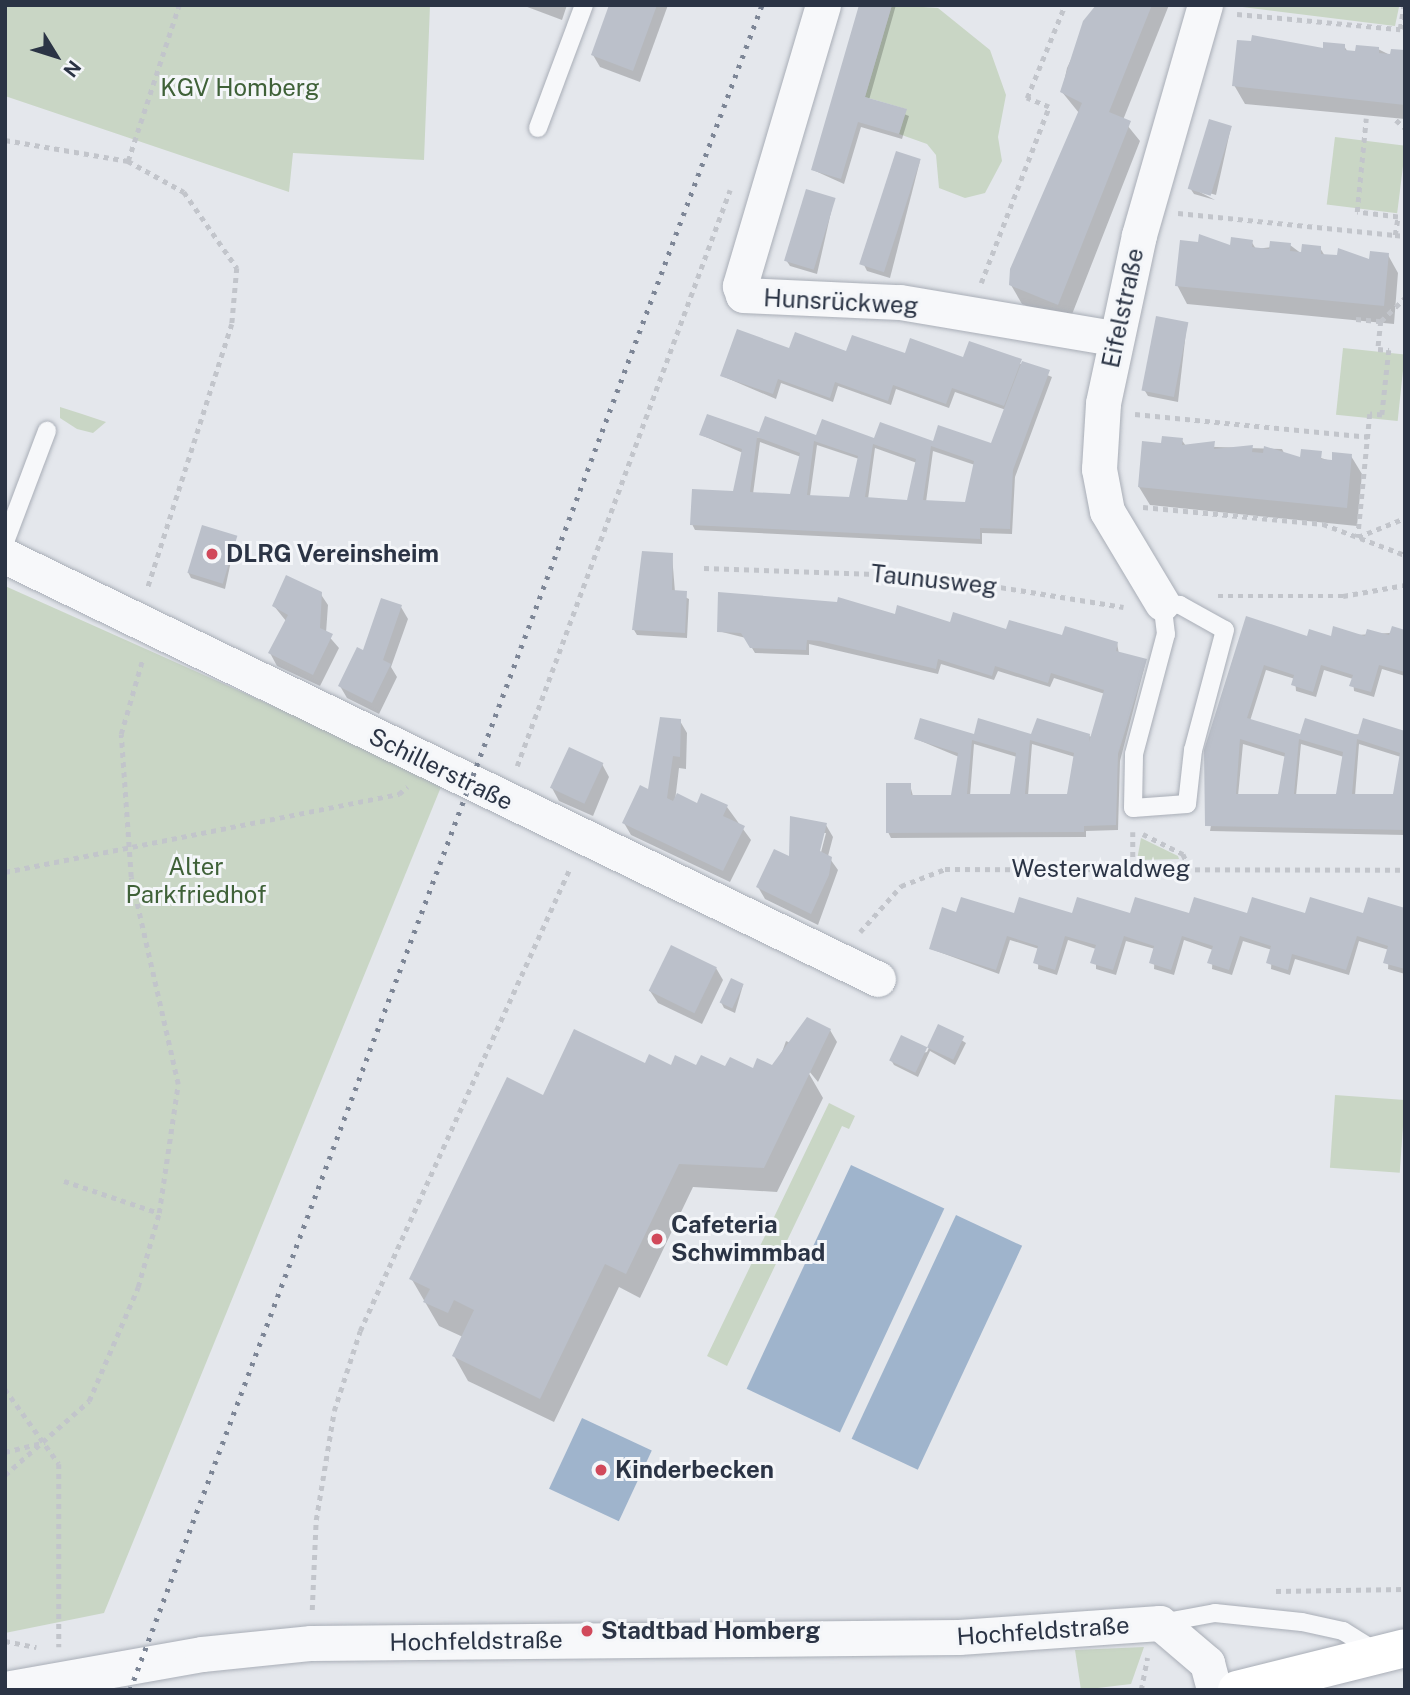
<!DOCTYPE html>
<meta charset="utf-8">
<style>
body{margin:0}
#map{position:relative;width:1410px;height:1695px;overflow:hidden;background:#e4e7ec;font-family:"Public Sans",sans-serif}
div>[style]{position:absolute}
.green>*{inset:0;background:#c9d6c5;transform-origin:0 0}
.water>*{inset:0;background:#9fb4cc;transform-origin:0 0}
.shadow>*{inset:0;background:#0003}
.building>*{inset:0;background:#bbc0ca;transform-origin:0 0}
.path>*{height:4.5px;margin-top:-2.25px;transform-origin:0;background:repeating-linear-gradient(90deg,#c2c5cb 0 5px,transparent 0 10px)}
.roads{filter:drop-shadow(0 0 2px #a9aeb7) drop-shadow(0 0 2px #a9aeb7)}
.service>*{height:18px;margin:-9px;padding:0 9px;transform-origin:9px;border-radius:9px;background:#f7f8fa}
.minor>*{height:35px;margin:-17.5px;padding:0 17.5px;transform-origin:17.5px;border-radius:17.5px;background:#f7f8fa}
.secondary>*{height:38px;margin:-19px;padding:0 19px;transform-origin:19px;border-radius:19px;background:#fff}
.rail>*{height:5px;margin-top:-2.5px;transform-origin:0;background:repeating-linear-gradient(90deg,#7d8696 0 3.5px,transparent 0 10.5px)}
.dots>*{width:19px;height:19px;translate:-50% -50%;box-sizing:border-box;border:4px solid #f4f6f9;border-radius:50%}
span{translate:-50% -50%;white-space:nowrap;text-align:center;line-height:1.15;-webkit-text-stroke:6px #f4f6f9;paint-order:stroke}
.park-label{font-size:24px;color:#3f6138}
.street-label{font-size:24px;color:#2b3445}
.poi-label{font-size:24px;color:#2b3445;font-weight:700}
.left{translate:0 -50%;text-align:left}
.frame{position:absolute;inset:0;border:7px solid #2b3445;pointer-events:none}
.north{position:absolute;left:21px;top:21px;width:70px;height:70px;-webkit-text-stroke:5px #f4f6f9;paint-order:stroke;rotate:128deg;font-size:19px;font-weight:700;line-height:28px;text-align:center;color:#2b3445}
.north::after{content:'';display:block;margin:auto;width:24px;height:32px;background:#2b3445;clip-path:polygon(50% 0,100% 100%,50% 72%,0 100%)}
</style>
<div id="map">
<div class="green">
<div style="clip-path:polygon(5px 5px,430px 5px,424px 160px,293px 153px,289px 192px,5px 96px)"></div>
<div style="clip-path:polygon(892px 5px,938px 8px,990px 50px,1006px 95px,998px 137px,1002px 161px,985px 193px,965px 198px,939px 188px,936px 155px,927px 144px,899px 134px,906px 109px,865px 97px)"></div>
<div style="clip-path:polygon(1227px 5px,1394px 5px,1399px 7px,1395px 26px)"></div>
<div style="left:1335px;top:137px;width:71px;height:68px;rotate:7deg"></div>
<div style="left:1343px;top:348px;width:62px;height:67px;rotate:6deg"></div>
<div style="clip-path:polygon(60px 407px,82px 414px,106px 422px,93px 433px,77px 429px,60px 418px)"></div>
<div style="clip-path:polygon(5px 586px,443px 782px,104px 1613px,5px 1633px)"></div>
<div style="clip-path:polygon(1141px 838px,1178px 856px,1179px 859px,1137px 860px)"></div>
<div style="left:1335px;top:1095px;width:70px;height:73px;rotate:4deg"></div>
<div style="clip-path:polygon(829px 1103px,855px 1116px,849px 1129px,842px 1126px,727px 1366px,707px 1356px)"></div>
<div style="clip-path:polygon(1144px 1647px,1131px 1684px,1081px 1690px,1075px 1650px)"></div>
</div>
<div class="water">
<div style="left:851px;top:1165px;width:103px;height:247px;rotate:25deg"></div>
<div style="left:956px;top:1215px;width:73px;height:247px;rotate:25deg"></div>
<div style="left:582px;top:1418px;width:77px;height:78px;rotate:25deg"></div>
</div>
<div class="shadow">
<div style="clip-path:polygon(522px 5px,567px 5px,562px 20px)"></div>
<div style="clip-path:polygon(611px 5px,668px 5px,640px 82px,600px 67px,593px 55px)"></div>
<div style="clip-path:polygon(861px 5px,896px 5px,869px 100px,909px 116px,902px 139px,861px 127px,844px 184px,813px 170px)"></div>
<div style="clip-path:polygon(1097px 5px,1169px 5px,1123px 120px,1140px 141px,1069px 322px,1022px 304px,1011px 285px,1079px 113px,1062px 92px,1067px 68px)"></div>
<div style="clip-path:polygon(1344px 46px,1348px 52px,1378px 49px,1392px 56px,1405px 52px,1405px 119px,1245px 104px,1234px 85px)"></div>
<div style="clip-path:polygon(1231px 127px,1216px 195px,1192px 188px,1215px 200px,1194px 194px,1190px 188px)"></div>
<div style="clip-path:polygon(920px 161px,890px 278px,867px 271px,864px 265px)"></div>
<div style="clip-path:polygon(834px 199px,817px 274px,790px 266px,786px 260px)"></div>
<div style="clip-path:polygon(1251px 241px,1256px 249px,1290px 245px,1302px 254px,1320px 248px,1325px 256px,1371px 261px,1388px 255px,1398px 273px,1394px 324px,1187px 304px,1177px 285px)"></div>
<div style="clip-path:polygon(1187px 323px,1178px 402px,1148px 396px,1145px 391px)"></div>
<div style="clip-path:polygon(evenodd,970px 343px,1052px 377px,1015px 477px,1012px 534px,982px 533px,982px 544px,695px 530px,692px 524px,735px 493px,743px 453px,701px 435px,992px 446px,1006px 410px,955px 392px,949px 408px,896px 389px,891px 405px,838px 386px,833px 402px,781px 383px,776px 399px,722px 376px,790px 350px,964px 359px,970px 343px,760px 442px,801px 457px,792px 495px,753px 494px,760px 442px,970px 343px,817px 445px,859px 459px,850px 498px,810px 496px,817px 445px,970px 343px,875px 448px,917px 463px,908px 502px,868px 499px,875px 448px,970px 343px,933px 451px,975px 465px,966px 504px,926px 502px,933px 451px)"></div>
<div style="clip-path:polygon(1181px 439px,1186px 446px,1282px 449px,1286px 457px,1301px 459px,1302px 452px,1334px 462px,1351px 456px,1362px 474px,1357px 526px,1150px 505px,1139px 487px,1162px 445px)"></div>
<div style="clip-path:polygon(236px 538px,225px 589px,191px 578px,188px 572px)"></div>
<div style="clip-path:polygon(672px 555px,675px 592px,689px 599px,687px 638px,637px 635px,634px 630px)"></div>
<div style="clip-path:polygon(320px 593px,328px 605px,326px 633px,339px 648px,320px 686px,277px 666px,270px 653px,286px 621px,274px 606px)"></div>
<div style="clip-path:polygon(401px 607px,408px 619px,391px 667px,397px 677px,379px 714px,347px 698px,340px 686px)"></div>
<div style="clip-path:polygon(evenodd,896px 616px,1117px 643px,1119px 654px,1146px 661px,1120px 761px,1118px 830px,1086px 831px,1086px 837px,891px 838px,888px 832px,910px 785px,913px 796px,952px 796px,959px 757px,916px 739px,1032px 736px,1038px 720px,1092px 737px,1105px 694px,1054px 678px,1050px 687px,998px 671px,994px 680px,941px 664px,938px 674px,809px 644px,809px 655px,755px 653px,746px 638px,718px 631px,896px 616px,974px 744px,1017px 757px,1011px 795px,970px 796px,974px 744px,896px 616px,1032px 744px,1075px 757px,1068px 796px,1028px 796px,1032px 744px)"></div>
<div style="clip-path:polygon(evenodd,1247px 618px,1308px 638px,1405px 632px,1405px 676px,1382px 669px,1374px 697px,1354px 691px,1353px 679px,1324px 670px,1316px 697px,1296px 691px,1295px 679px,1266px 670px,1250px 721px,1301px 737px,1405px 732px,1405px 835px,1210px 831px,1247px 618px,1243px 744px,1286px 757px,1280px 796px,1238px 796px,1243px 744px,1247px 618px,1301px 744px,1344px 757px,1338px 796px,1296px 796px,1301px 744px,1247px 618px,1359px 744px,1401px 757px,1395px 796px,1355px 796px,1359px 744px)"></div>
<div style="clip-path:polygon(680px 721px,687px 733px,686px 769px,679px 768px,675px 801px,727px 807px,751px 840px,730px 882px,631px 835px,624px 823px,650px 791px)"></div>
<div style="clip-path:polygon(602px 764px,609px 777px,593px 816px,559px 801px,552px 788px)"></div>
<div style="clip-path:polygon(evenodd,826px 825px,833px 837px,828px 856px,838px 870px,818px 925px,765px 899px,758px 887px,826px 825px,823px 833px,826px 833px,819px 860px,816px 859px,823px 833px)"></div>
<div style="clip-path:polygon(1405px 910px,1405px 974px,1388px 969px,1389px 950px,1359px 941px,1349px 975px,1295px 959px,1290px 975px,1271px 969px,1272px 950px,1243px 941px,1232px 975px,1212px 969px,1213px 950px,1184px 940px,1174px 975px,1154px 969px,1155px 949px,1126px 941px,1116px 975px,1096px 969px,1096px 949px,1068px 940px,1057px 975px,1038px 969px,1039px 949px,1010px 940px,999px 974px,931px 949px,958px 914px,1364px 916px)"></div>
<div style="clip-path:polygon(716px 968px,723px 980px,702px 1024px,658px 1003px,650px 991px)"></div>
<div style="clip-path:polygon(743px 985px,735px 1013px,724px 1008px,721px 1002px)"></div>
<div style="clip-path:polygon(939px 1026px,966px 1043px,955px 1065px,930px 1051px,918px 1077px,894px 1065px,891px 1060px,927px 1052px)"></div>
<div style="clip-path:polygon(830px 1030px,837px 1042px,818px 1082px,804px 1065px,823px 1098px,777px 1192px,693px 1187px,640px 1298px,619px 1287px,554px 1422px,468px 1381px,454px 1356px,463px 1337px,439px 1326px,411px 1278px,544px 1097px,645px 1065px,776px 1069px,786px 1041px,795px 1045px)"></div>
</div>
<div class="building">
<div style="clip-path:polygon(609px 5px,657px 5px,633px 71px,591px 55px)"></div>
<div style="clip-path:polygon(859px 5px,892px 5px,865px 97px,907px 109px,899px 134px,858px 122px,841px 179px,811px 170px)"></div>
<div style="clip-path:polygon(1096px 5px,1152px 5px,1109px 112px,1131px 121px,1058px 305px,1009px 285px,1010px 269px,1082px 103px,1060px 92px,1083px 21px)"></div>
<div style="clip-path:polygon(1252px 35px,1323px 48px,1323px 42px,1345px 44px,1345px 50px,1355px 51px,1356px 45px,1379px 47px,1379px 53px,1390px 54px,1391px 49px,1405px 50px,1405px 105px,1232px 86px,1237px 40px,1251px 41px)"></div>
<div style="left:1209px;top:119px;width:24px;height:73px;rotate:17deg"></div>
<div style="left:896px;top:151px;width:26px;height:119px;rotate:18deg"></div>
<div style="left:806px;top:189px;width:31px;height:75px;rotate:17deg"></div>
<div style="clip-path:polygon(1199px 234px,1230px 245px,1231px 237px,1253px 240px,1252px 247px,1269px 249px,1270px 241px,1291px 243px,1290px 251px,1301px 252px,1302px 244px,1321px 246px,1321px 254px,1337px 255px,1338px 248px,1369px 259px,1370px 251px,1389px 253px,1384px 306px,1175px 286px,1180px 240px,1198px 242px)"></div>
<div style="left:1156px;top:316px;width:33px;height:76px;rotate:11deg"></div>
<div style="clip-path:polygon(737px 329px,789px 348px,795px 332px,846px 351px,852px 335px,905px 353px,910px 338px,963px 357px,969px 341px,1022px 359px,1004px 406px,952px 388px,946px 404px,893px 385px,888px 401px,835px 382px,830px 398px,778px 379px,773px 394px,720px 376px)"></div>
<div style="clip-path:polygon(evenodd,1022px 361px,1050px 370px,1013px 470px,1010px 529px,980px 528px,980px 539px,690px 525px,692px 489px,733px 491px,742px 449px,699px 435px,707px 414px,759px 432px,765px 416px,816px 435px,822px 419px,874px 438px,880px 422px,933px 441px,938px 425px,991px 443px,1022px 361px,757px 437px,800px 453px,790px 494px,750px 492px,757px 437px,1022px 361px,814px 441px,858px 456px,849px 497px,807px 495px,814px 441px,1022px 361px,873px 444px,916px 459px,907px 500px,865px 497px,873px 444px,1022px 361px,931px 446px,974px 461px,965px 502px,923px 500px,931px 446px)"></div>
<div style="clip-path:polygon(1162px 436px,1183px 438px,1182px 445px,1215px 441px,1214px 449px,1253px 445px,1252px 452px,1263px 453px,1264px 446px,1300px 457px,1301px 449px,1322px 451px,1321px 459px,1332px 460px,1332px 452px,1352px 454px,1347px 508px,1138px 487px,1142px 441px,1161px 443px)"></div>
<div style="left:202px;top:525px;width:37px;height:50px;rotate:17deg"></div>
<div style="clip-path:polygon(642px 551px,673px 553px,672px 590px,687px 591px,685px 633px,632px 630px)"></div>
<div style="clip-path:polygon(286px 575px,322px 592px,320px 628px,333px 634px,313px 675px,268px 653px,288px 615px,272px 606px)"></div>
<div style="clip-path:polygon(evenodd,718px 592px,837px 602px,838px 597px,895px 614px,897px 605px,950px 622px,953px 612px,1006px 629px,1009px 620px,1062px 635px,1065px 626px,1118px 642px,1116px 651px,1147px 659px,1118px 754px,1116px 825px,1084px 826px,1084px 832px,886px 833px,886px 783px,911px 783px,911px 795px,951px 795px,958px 753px,914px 739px,920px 718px,974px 734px,978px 718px,1031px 734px,1037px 718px,1090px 734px,1089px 742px,1104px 690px,1051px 673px,1048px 683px,995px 666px,992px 676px,938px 659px,936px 669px,820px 641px,807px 640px,806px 650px,750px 648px,741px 633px,717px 632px,718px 592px,972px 740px,1016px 753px,1010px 794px,967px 794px,972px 740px,718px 592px,1030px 740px,1074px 753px,1067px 794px,1025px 794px,1030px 740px)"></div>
<div style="clip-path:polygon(381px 598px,402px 605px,383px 660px,391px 664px,372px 703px,338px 686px,357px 647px,363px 650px)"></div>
<div style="clip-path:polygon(evenodd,1246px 616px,1307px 636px,1309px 629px,1331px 636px,1333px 626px,1365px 636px,1367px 629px,1389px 635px,1392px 626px,1405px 630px,1405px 672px,1379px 665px,1371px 692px,1349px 686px,1353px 675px,1321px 665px,1313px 692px,1291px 685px,1294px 675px,1264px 665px,1247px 718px,1300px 734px,1305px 718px,1358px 735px,1363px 718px,1405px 731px,1405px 830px,1205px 826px,1204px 750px,1246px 616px,1240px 739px,1285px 753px,1278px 794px,1236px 794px,1240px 739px,1246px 616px,1299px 739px,1343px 752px,1336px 794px,1294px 794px,1299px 739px,1246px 616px,1357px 739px,1400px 753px,1393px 794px,1352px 794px,1357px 739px)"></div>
<div style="clip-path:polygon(660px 717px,681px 719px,680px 757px,673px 756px,667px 798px,673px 801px,677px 793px,697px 803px,701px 793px,728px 805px,723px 816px,745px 826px,723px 871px,622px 823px,640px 785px,648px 789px)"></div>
<div style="left:569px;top:747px;width:38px;height:45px;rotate:25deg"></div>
<div style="clip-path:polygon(790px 816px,827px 823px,820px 851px,832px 857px,829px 875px,811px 914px,756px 887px,774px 849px,789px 856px)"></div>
<div style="clip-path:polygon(961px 897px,1014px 913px,1019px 897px,1072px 913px,1077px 897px,1130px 913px,1135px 897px,1189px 913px,1194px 897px,1247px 913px,1252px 897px,1305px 913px,1310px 897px,1363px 913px,1368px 897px,1405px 908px,1405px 969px,1383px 963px,1388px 946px,1357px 936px,1346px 970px,1292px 954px,1288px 970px,1266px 963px,1271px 946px,1240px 936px,1229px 970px,1207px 963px,1213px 946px,1182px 936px,1171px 970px,1149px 963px,1154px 946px,1124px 936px,1113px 970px,1090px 963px,1096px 945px,1065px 936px,1055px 970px,1033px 963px,1038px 946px,1007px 936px,996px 970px,929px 949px,942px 907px,956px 912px)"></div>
<div style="left:671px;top:945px;width:51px;height:51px;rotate:26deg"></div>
<div style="left:731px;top:978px;width:14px;height:27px;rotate:25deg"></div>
<div style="clip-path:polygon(807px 1017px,831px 1029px,764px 1168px,679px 1164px,626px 1274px,605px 1264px,540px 1399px,452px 1356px,474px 1310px,454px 1300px,448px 1313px,423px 1302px,430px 1289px,409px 1279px,507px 1077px,543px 1095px,574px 1029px,645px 1063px,649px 1054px,671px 1065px,675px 1055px,696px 1065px,701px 1055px,725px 1066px,730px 1057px,753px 1068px,757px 1058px,772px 1065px)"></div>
<div style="left:938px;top:1024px;width:29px;height:26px;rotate:25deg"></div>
<div style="left:901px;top:1035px;width:29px;height:28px;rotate:25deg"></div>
</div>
<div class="path">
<div style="left:1237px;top:14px;width:164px;rotate:5.3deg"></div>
<div style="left:1400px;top:29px;width:24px;rotate:-81deg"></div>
<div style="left:1396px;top:120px;width:12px;rotate:42deg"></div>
<div style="left:5px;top:140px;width:125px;rotate:9.7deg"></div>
<div style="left:128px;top:161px;width:164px;rotate:-71.9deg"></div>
<div style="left:128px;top:161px;width:64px;rotate:29deg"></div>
<div style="left:184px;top:192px;width:93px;rotate:55.1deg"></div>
<div style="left:237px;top:268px;width:56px;rotate:95.1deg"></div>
<div style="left:232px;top:324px;width:279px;rotate:107.7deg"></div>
<div style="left:1178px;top:213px;width:218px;rotate:5.8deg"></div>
<div style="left:1395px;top:235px;width:18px;rotate:-81deg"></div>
<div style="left:1398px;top:217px;width:41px;rotate:-173deg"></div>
<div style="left:1357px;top:212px;width:94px;rotate:-84.5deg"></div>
<div style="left:1395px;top:235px;width:10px;rotate:6deg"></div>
<div style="left:981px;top:283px;width:189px;rotate:-68.9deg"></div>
<div style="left:1049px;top:107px;width:24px;rotate:-158deg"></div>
<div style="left:1027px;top:98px;width:100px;rotate:-67.8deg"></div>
<div style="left:1356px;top:319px;width:25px;rotate:5deg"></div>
<div style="left:1381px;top:321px;width:28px;rotate:96deg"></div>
<div style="left:1378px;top:349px;width:11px;rotate:5deg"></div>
<div style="left:1389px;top:350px;width:65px;rotate:96.1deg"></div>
<div style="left:1382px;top:415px;width:12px;rotate:-175deg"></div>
<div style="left:1370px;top:414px;width:124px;rotate:95.6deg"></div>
<div style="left:1358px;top:537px;width:51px;rotate:-22deg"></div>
<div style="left:1381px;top:321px;width:33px;rotate:-44deg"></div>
<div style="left:1135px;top:414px;width:234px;rotate:5.6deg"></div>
<div style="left:1143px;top:507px;width:181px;rotate:5.4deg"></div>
<div style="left:1323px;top:524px;width:88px;rotate:20.7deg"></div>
<div style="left:704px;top:568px;width:228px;rotate:2deg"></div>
<div style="left:932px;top:576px;width:194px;rotate:9.2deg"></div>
<div style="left:1218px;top:596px;width:125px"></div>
<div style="left:1343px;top:596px;width:63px;rotate:-10.1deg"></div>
<div style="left:517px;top:766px;width:614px;rotate:-69.71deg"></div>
<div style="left:1133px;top:832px;width:38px;rotate:90deg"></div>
<div style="left:1143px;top:834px;width:45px;rotate:26.6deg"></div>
<div style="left:1183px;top:854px;width:17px;rotate:65deg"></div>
<div style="left:5px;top:872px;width:402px;rotate:-11.2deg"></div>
<div style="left:399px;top:794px;width:11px;rotate:-41deg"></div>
<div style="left:860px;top:932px;width:62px;rotate:-48.3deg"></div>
<div style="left:901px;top:886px;width:47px;rotate:-21.1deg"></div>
<div style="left:945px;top:869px;width:460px;rotate:0.1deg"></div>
<div style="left:64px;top:1181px;width:100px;rotate:18.6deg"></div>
<div style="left:5px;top:1389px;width:92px;rotate:54.2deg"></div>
<div style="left:59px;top:1464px;width:183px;rotate:90deg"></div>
<div style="left:5px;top:1452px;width:41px;rotate:-14deg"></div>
<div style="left:5px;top:1475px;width:112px;rotate:-41.4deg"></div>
<div style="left:89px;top:1401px;width:124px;rotate:-66.7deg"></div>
<div style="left:138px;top:1287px;width:77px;rotate:-74.2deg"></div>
<div style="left:159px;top:1213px;width:130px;rotate:-81.6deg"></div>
<div style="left:178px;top:1084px;width:212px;rotate:-102.8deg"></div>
<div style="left:131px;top:877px;width:143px;rotate:-94deg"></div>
<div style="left:121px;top:734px;width:79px;rotate:-73.9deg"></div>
<div style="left:1276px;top:1591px;width:129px;rotate:-0.9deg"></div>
<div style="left:312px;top:1610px;width:90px;rotate:-87.5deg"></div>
<div style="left:316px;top:1520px;width:110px;rotate:-80.6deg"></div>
<div style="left:334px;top:1411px;width:84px;rotate:-72deg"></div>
<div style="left:360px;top:1331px;width:508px;rotate:-65.6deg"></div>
<div style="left:5px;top:1641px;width:32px;rotate:11deg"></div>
<div style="left:1141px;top:1690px;width:33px;rotate:-79deg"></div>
</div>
<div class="roads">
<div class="service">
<div style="left:538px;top:128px;width:131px;rotate:-69.5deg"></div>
<div style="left:5px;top:542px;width:119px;rotate:-69.3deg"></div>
<div style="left:1162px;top:603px;width:18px;rotate:6deg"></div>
<div style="left:1180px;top:605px;width:51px;rotate:29.1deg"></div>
<div style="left:1225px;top:630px;width:124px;rotate:104.9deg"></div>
<div style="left:1193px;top:750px;width:54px;rotate:96.3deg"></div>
<div style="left:1187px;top:804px;width:54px;rotate:175.8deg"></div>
<div style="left:1133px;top:808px;width:54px;rotate:-88.9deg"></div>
<div style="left:1134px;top:754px;width:124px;rotate:-75.1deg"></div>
<div style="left:1166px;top:634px;width:31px;rotate:-97deg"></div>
<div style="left:1161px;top:1623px;width:55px;rotate:-10.5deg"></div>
<div style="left:1215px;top:1613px;width:87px;rotate:5.9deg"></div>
<div style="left:1302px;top:1622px;width:42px;rotate:12.4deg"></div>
<div style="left:1343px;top:1631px;width:39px;rotate:32deg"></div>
</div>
<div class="minor">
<div style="left:823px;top:5px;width:293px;rotate:106.5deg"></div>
<div style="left:740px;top:286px;width:9px;rotate:72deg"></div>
<div style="left:743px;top:295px;width:157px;rotate:2.6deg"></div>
<div style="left:900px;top:302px;width:216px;rotate:9.6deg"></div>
<div style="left:5px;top:556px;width:970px;rotate:25.85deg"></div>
<div style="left:1162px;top:603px;width:107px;rotate:-120.9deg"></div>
<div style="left:1107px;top:511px;width:43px;rotate:-100.8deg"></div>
<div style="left:1099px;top:469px;width:66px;rotate:-86.5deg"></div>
<div style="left:1103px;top:403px;width:172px;rotate:-77.9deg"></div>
<div style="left:1139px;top:235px;width:239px;rotate:-74deg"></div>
<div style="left:5px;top:1689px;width:200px;rotate:-10.1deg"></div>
<div style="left:202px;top:1654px;width:110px;rotate:-5.8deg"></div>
<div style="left:311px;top:1643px;width:648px;rotate:-0.53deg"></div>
<div style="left:959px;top:1637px;width:201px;rotate:-4deg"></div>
<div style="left:1160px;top:1623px;width:62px;rotate:40.4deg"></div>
<div style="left:1207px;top:1663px;width:28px;rotate:75deg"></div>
</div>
<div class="secondary">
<div style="left:1237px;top:1690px;width:173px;rotate:-14deg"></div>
</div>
</div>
<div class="rail">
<div style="left:130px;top:1690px;width:1800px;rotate:-69.44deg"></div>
</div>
<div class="dots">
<div style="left:212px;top:554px;background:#d1495b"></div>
<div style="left:657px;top:1239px;background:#d1495b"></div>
<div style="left:601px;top:1470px;background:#d1495b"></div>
<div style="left:587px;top:1631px;background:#d1495b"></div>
</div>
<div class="park-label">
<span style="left:240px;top:88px">KGV Homberg</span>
<span style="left:196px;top:881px">Alter<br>Parkfriedhof</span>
</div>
<div class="street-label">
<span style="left:841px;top:302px;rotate:3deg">Hunsrückweg</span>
<span style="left:1123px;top:308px;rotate:-78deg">Eifelstraße</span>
<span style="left:934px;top:580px;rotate:6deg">Taunusweg</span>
<span style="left:441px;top:769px;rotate:26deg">Schillerstraße</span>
<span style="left:1101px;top:869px">Westerwaldweg</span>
<span style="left:1043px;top:1631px;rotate:-4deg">Hochfeldstraße</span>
<span style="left:476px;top:1641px;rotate:-1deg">Hochfeldstraße</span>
</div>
<div class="poi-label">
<span class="left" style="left:226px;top:554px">DLRG Vereinsheim</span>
<span class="left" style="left:671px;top:1239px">Cafeteria<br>Schwimmbad</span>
<span class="left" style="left:615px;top:1470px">Kinderbecken</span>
<span class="left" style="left:601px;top:1631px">Stadtbad Homberg</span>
</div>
<div class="frame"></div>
<div class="north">N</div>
</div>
